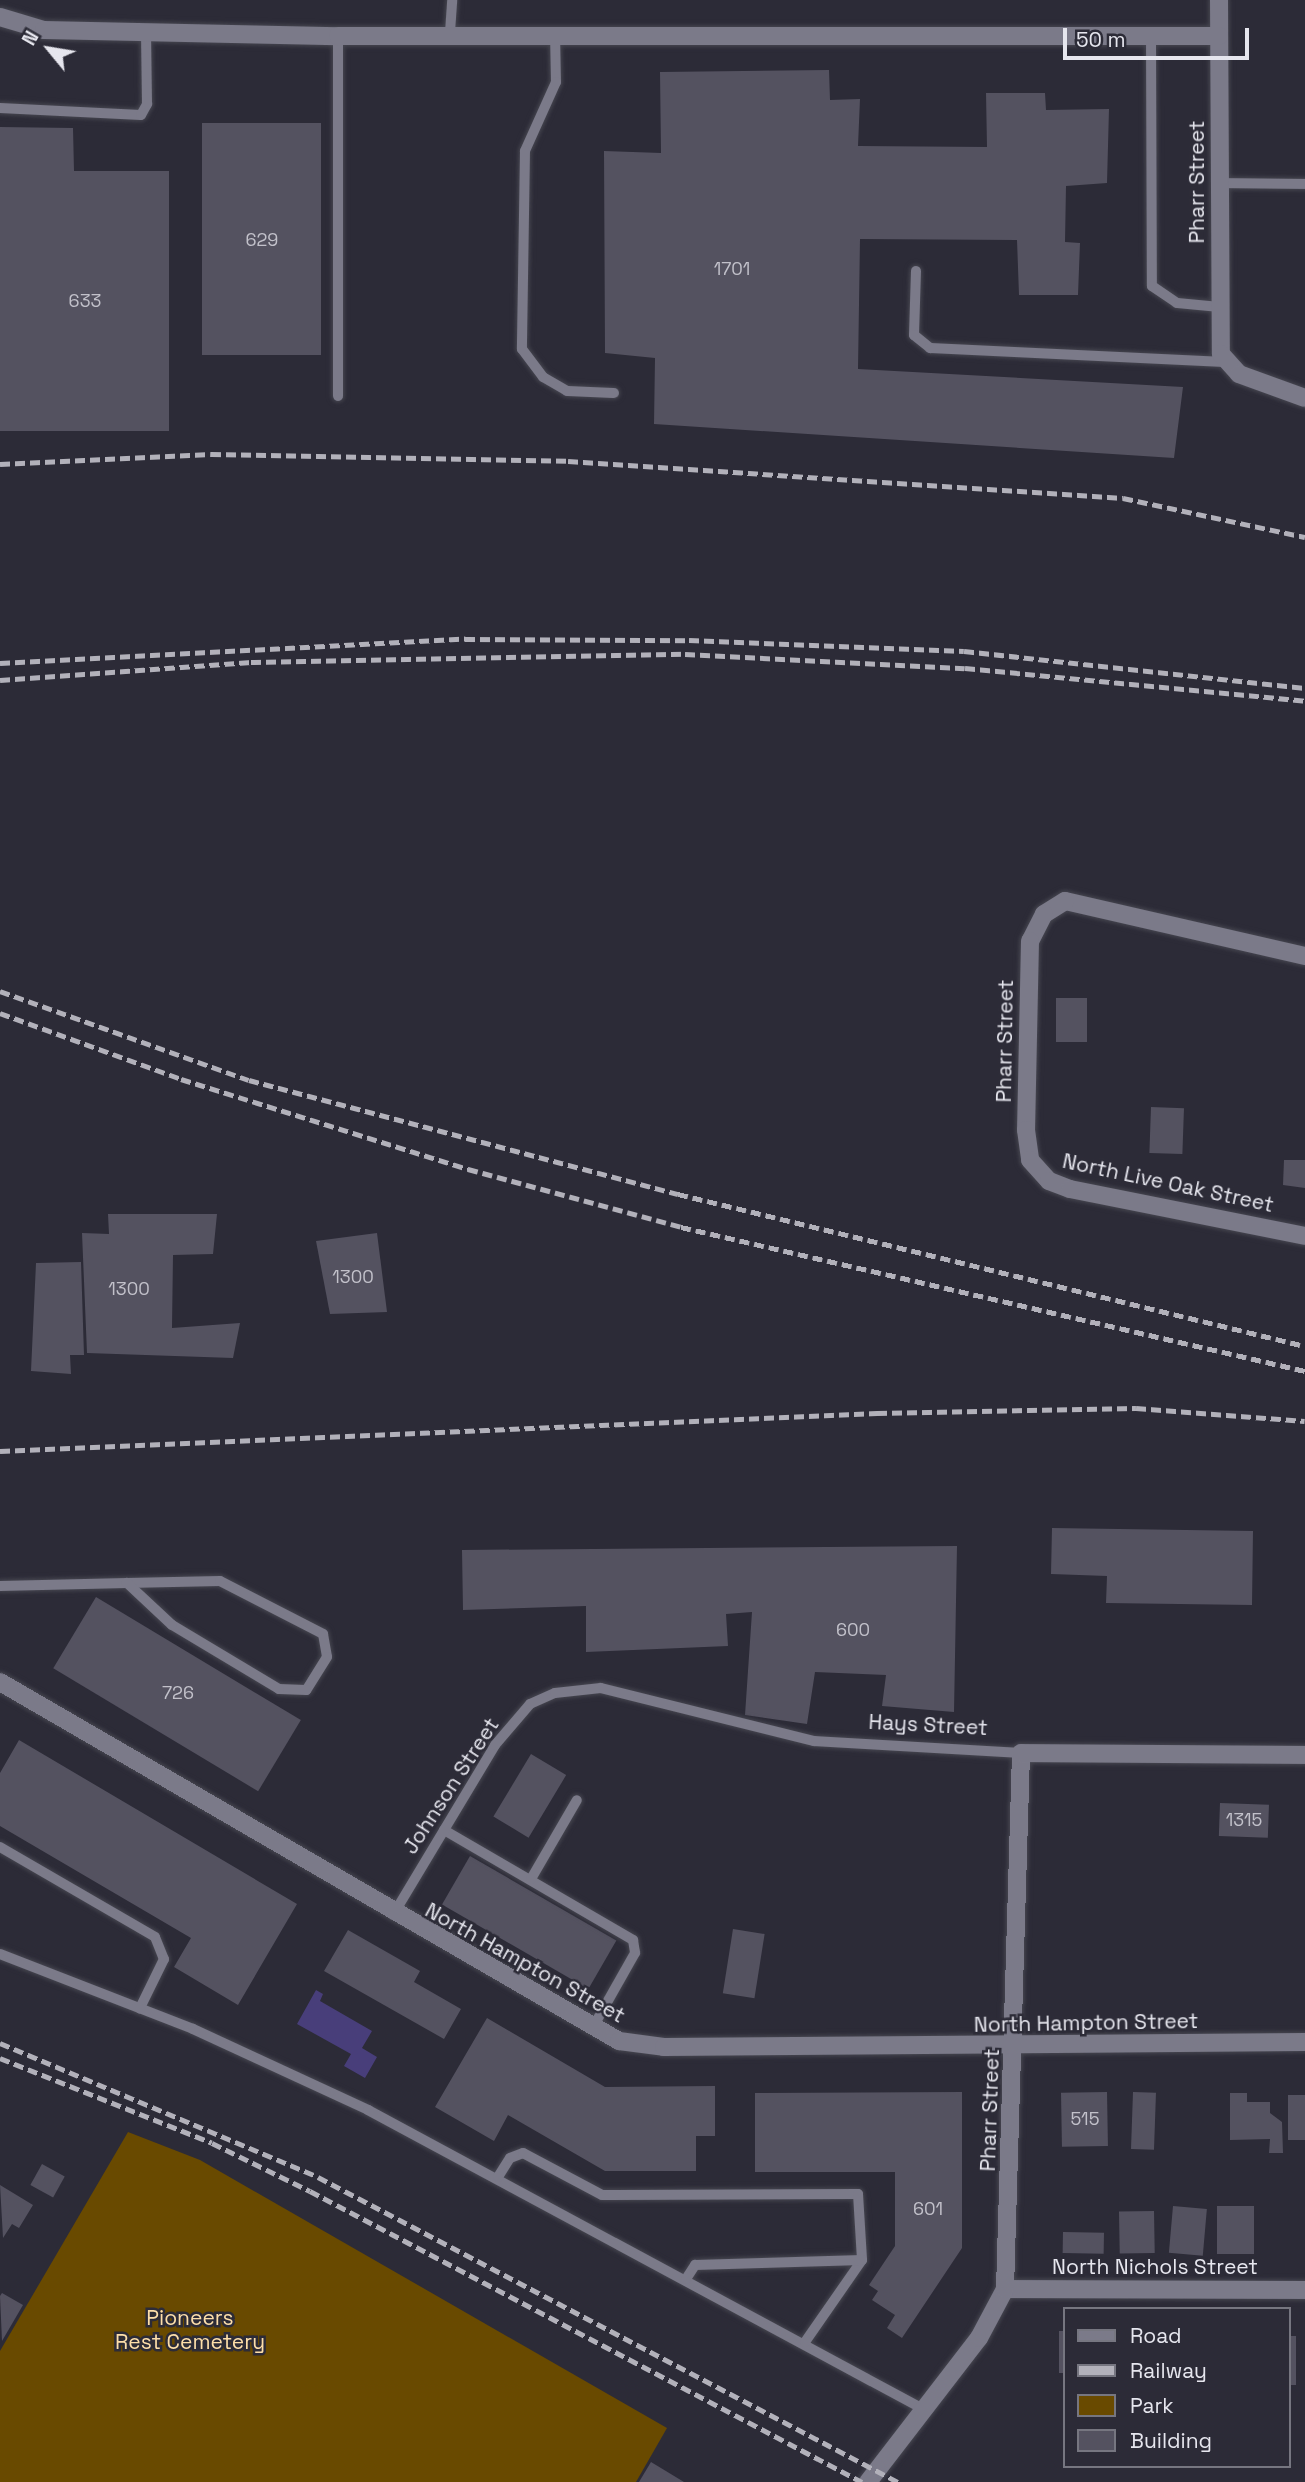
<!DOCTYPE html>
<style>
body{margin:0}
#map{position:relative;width:1305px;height:2482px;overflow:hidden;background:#2c2b37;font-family:"Space Grotesk",sans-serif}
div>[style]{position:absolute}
.green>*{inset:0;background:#694a00}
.water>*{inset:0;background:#483e7a}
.building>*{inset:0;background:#545260;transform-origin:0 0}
.roads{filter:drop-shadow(0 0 2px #464650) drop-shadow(0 0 2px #464650)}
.lane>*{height:10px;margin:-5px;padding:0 5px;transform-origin:5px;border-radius:5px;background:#7b7a89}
.street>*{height:18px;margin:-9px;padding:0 9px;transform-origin:9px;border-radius:9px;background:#7b7a89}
.rail>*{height:5px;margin-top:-2.5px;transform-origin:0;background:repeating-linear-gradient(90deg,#b2b1ba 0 10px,transparent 0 15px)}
span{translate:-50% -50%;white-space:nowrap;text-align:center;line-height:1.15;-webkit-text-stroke:5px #2c2b37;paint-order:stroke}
.number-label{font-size:18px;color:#c2c1ca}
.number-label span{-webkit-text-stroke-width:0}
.street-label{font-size:21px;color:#e6e6ee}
.park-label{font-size:21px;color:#fddea9}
.legend{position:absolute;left:1063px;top:2307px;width:228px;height:161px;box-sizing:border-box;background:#2c2b37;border:2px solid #767680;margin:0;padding:9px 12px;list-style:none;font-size:21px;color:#e6e6ee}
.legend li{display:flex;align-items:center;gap:14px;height:35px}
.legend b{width:35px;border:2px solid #767680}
.north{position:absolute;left:14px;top:14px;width:70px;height:70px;-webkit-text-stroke:5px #2c2b37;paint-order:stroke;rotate:300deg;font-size:19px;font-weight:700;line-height:28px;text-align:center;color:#e6e6ee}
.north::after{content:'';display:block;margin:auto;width:24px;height:32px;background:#e6e6ee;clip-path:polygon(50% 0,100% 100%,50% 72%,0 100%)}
.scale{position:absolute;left:1063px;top:28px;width:186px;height:32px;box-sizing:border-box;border:4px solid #e6e6ee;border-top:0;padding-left:9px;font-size:21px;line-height:24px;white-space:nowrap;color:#e6e6ee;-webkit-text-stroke:5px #2c2b37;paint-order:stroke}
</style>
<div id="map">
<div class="green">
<div style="clip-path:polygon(128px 2132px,200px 2160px,667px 2428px,636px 2482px,0 2482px,0 2351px)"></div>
</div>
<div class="water">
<div style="clip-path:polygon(316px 1990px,323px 1994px,320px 2001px,372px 2031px,362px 2048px,377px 2057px,365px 2078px,344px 2066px,351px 2054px,297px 2024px)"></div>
</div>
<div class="building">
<div style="clip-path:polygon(829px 70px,830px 100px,860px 99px,858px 146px,987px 147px,986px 93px,1045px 93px,1046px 110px,1109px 109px,1107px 183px,1066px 186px,1065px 242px,1080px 243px,1078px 295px,1019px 295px,1017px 240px,860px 239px,858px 369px,1183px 387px,1174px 458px,654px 424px,655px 358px,605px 353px,604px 151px,661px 153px,660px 72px)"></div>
<div style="left:321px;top:123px;width:232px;height:119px;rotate:90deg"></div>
<div style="clip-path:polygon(0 127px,73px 128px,74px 171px,169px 171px,169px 431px,0 431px)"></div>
<div style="left:1056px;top:998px;width:31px;height:44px"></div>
<div style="left:1151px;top:1107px;width:33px;height:46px;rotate:2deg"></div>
<div style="clip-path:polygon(1284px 1160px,1305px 1160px,1305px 1188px,1283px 1185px)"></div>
<div style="clip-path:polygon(108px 1214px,217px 1214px,213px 1254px,173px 1255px,172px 1328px,240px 1323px,233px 1358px,87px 1353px,82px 1233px,109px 1234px)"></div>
<div style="clip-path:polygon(377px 1233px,387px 1312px,330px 1314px,316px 1241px)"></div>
<div style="clip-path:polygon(81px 1262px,84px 1355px,70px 1355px,71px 1374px,31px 1371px,36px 1263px)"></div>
<div style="clip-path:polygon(1052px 1528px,1253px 1531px,1252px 1605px,1106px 1603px,1107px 1576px,1051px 1574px)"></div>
<div style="clip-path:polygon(957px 1546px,954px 1712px,882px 1706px,886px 1675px,815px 1672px,807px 1724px,745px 1715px,752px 1612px,726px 1614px,728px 1646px,586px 1652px,586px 1606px,463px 1610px,462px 1550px)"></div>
<div style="left:96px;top:1597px;width:239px;height:83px;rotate:31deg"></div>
<div style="clip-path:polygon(19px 1740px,297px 1904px,238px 2005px,174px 1967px,191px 1938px,0 1826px,0 1773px)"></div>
<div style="left:531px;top:1754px;width:41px;height:73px;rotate:31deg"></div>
<div style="left:1220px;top:1803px;width:49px;height:33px;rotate:2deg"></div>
<div style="left:470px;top:1856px;width:169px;height:56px;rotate:30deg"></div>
<div style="left:733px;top:1929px;width:32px;height:65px;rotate:9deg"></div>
<div style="clip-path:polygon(348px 1930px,420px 1971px,414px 1982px,461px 2009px,444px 2039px,324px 1971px)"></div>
<div style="clip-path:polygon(487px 2018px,605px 2087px,715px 2086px,715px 2136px,696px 2136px,696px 2171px,605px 2171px,508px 2115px,494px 2141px,435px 2107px)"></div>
<div style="clip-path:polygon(962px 2092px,962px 2248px,902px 2338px,887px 2328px,895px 2315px,872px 2300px,878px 2291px,869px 2285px,895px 2246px,895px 2172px,755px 2172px,755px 2093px)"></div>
<div style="left:1107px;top:2092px;width:54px;height:46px;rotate:89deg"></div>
<div style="left:1133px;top:2092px;width:23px;height:57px;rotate:2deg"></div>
<div style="clip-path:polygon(1230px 2093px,1247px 2093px,1247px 2102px,1270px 2102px,1270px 2113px,1282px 2122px,1283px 2153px,1269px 2153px,1270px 2139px,1230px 2140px)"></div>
<div style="left:1288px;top:2095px;width:17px;height:45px"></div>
<div style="left:42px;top:2164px;width:26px;height:24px;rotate:29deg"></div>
<div style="clip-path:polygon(0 2185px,33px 2205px,19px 2228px,12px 2224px,3px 2238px)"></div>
<div style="left:1173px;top:2206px;width:34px;height:47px;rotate:5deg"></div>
<div style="left:1217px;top:2206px;width:37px;height:48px"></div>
<div style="left:1154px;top:2211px;width:42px;height:35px;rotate:89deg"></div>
<div style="left:1063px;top:2232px;width:41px;height:21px;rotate:1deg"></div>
<div style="clip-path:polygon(2px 2293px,23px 2305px,2px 2341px,0 2296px)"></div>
<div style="left:1059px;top:2331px;width:6px;height:42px"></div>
<div style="left:1289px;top:2336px;width:7px;height:49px"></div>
<div style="clip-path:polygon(651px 2462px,684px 2482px,639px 2482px)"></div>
</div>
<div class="roads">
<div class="lane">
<div style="left:450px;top:32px;width:32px;rotate:-86deg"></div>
<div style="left:555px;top:32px;width:50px;rotate:88.9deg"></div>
<div style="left:556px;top:82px;width:76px;rotate:114.2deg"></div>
<div style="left:525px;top:151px;width:198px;rotate:90.9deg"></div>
<div style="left:522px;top:349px;width:35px;rotate:53deg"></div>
<div style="left:543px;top:377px;width:28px;rotate:30deg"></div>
<div style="left:567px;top:391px;width:47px;rotate:2.4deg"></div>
<div style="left:338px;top:36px;width:360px;rotate:90deg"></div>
<div style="left:1151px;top:36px;width:250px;rotate:89.8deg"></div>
<div style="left:1152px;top:286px;width:30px;rotate:34deg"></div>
<div style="left:1177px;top:303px;width:43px;rotate:5.3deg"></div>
<div style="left:0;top:108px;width:141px;rotate:2.8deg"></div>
<div style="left:141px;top:115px;width:13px;rotate:-61deg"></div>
<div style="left:147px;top:104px;width:74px;rotate:-90.8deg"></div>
<div style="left:1219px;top:183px;width:86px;rotate:0.7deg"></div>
<div style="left:916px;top:271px;width:64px;rotate:91.8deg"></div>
<div style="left:914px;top:335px;width:21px;rotate:39deg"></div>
<div style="left:930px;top:348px;width:295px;rotate:2.7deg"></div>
<div style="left:0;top:1586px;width:127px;rotate:-1.4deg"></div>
<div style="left:127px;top:1583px;width:93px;rotate:-1.2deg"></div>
<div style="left:220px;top:1581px;width:116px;rotate:27.2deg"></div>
<div style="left:323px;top:1634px;width:23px;rotate:80deg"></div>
<div style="left:327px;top:1657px;width:39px;rotate:122deg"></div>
<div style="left:306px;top:1690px;width:27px;rotate:-178deg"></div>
<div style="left:279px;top:1689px;width:125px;rotate:-149.1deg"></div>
<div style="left:172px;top:1625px;width:62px;rotate:-137deg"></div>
<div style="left:444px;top:1830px;width:219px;rotate:30.2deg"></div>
<div style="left:633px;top:1940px;width:13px;rotate:81deg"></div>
<div style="left:635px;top:1953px;width:87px;rotate:119.5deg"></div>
<div style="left:0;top:1847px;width:179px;rotate:30.1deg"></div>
<div style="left:155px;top:1937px;width:24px;rotate:68deg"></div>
<div style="left:164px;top:1959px;width:55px;rotate:116.1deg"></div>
<div style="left:531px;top:1879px;width:91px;rotate:-59.8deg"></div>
<div style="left:393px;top:1915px;width:198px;rotate:-59deg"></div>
<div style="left:495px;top:1745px;width:54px;rotate:-49.5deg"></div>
<div style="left:530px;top:1704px;width:27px;rotate:-24deg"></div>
<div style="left:555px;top:1693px;width:46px;rotate:-6.2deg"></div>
<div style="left:601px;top:1688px;width:219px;rotate:14deg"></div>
<div style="left:814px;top:1741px;width:207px;rotate:3.3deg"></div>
<div style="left:0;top:1954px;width:207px;rotate:21.2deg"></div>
<div style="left:193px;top:2029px;width:193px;rotate:24.8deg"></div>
<div style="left:368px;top:2110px;width:633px;rotate:28.31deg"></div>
<div style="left:498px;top:2177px;width:22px;rotate:-58deg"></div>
<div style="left:510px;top:2158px;width:14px;rotate:-21deg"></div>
<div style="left:523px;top:2153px;width:89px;rotate:28deg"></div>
<div style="left:602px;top:2195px;width:256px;rotate:-0.2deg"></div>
<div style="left:858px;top:2194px;width:66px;rotate:86.5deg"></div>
<div style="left:862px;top:2260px;width:100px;rotate:124.8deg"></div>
<div style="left:686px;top:2279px;width:17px;rotate:-57deg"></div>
<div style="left:695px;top:2265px;width:167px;rotate:-1.7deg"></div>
</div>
<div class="street">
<div style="left:1219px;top:0;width:354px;rotate:89.7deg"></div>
<div style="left:1221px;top:354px;width:27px;rotate:48deg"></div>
<div style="left:1239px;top:374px;width:70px;rotate:20deg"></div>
<div style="left:0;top:17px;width:46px;rotate:16.5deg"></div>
<div style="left:44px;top:30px;width:294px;rotate:1.2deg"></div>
<div style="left:338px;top:36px;width:881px"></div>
<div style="left:1305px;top:956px;width:246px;rotate:-167.1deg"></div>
<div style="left:1065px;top:901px;width:25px;rotate:148deg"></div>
<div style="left:1044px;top:914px;width:30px;rotate:117deg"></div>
<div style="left:1030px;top:941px;width:189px;rotate:91.2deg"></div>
<div style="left:1026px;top:1130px;width:30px;rotate:82deg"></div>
<div style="left:1030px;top:1160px;width:28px;rotate:48deg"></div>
<div style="left:1049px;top:1181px;width:22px;rotate:21deg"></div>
<div style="left:1070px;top:1189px;width:240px;rotate:11.3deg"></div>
<div style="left:0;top:1682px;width:716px;rotate:30.11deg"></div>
<div style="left:619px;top:2041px;width:45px;rotate:7.6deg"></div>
<div style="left:664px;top:2047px;width:641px;rotate:-0.45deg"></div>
<div style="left:1005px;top:2289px;width:300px;rotate:0.2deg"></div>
<div style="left:868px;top:2482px;width:182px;rotate:-52.4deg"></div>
<div style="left:979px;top:2338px;width:55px;rotate:-62deg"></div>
<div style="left:1005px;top:2289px;width:536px;rotate:-88.29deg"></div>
<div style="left:1021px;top:1753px;width:284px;rotate:0.4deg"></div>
</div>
</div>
<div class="rail">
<div style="left:0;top:464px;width:211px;rotate:-2.7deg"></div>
<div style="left:211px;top:454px;width:357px;rotate:1.1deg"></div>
<div style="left:568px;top:461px;width:556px;rotate:3.81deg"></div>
<div style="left:1123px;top:498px;width:186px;rotate:12.1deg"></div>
<div style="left:0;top:663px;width:466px;rotate:-3deg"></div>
<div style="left:465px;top:639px;width:224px;rotate:0.3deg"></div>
<div style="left:689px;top:640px;width:275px;rotate:2.3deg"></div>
<div style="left:964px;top:651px;width:343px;rotate:6.2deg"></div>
<div style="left:0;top:680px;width:252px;rotate:-4.1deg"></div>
<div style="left:251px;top:662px;width:434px;rotate:-1.1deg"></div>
<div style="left:685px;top:654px;width:280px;rotate:2.9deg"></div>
<div style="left:965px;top:668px;width:342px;rotate:5.5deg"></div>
<div style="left:0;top:991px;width:264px;rotate:19.7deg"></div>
<div style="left:249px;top:1080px;width:444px;rotate:14.9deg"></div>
<div style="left:678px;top:1194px;width:645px;rotate:13.63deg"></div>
<div style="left:0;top:1013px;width:193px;rotate:20deg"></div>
<div style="left:181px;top:1079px;width:301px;rotate:17.4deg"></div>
<div style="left:468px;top:1169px;width:221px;rotate:15.2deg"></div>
<div style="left:681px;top:1227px;width:640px;rotate:12.99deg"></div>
<div style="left:0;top:1451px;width:878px;rotate:-2.48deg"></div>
<div style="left:877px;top:1413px;width:259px;rotate:-1.1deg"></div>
<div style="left:1136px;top:1408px;width:169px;rotate:4.4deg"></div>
<div style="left:0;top:2043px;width:345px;rotate:22.8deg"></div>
<div style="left:318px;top:2177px;width:655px;rotate:27.74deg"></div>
<div style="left:0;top:2058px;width:228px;rotate:21.8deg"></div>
<div style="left:212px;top:2143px;width:109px;rotate:26.1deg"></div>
<div style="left:310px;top:2191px;width:624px;rotate:27.8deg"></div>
</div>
<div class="number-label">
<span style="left:262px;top:240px">629</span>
<span style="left:732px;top:269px">1701</span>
<span style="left:85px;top:301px">633</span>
<span style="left:353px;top:1277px">1300</span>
<span style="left:129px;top:1289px">1300</span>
<span style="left:853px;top:1630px">600</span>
<span style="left:178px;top:1693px">726</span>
<span style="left:1244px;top:1820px">1315</span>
<span style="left:1085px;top:2119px">515</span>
<span style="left:928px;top:2209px">601</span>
</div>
<div class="street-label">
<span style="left:1197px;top:182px;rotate:-90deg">Pharr Street</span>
<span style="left:1005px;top:1041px;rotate:-89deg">Pharr Street</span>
<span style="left:1168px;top:1183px;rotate:12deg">North Live Oak Street</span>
<span style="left:928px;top:1725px;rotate:3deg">Hays Street</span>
<span style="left:451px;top:1786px;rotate:-57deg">Johnson Street</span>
<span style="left:525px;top:1963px;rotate:29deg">North Hampton Street</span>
<span style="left:1086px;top:2023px;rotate:-1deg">North Hampton Street</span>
<span style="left:990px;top:2110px;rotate:-88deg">Pharr Street</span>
<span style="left:1155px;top:2267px">North Nichols Street</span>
</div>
<div class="park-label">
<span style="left:190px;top:2330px">Pioneers<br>Rest Cemetery</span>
</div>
<ul class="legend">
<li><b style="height:9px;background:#7b7a89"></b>Road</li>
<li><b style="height:9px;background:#b2b1ba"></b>Railway</li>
<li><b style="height:19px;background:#694a00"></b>Park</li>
<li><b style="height:19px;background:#545260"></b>Building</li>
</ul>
<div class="north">N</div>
<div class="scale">50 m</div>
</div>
